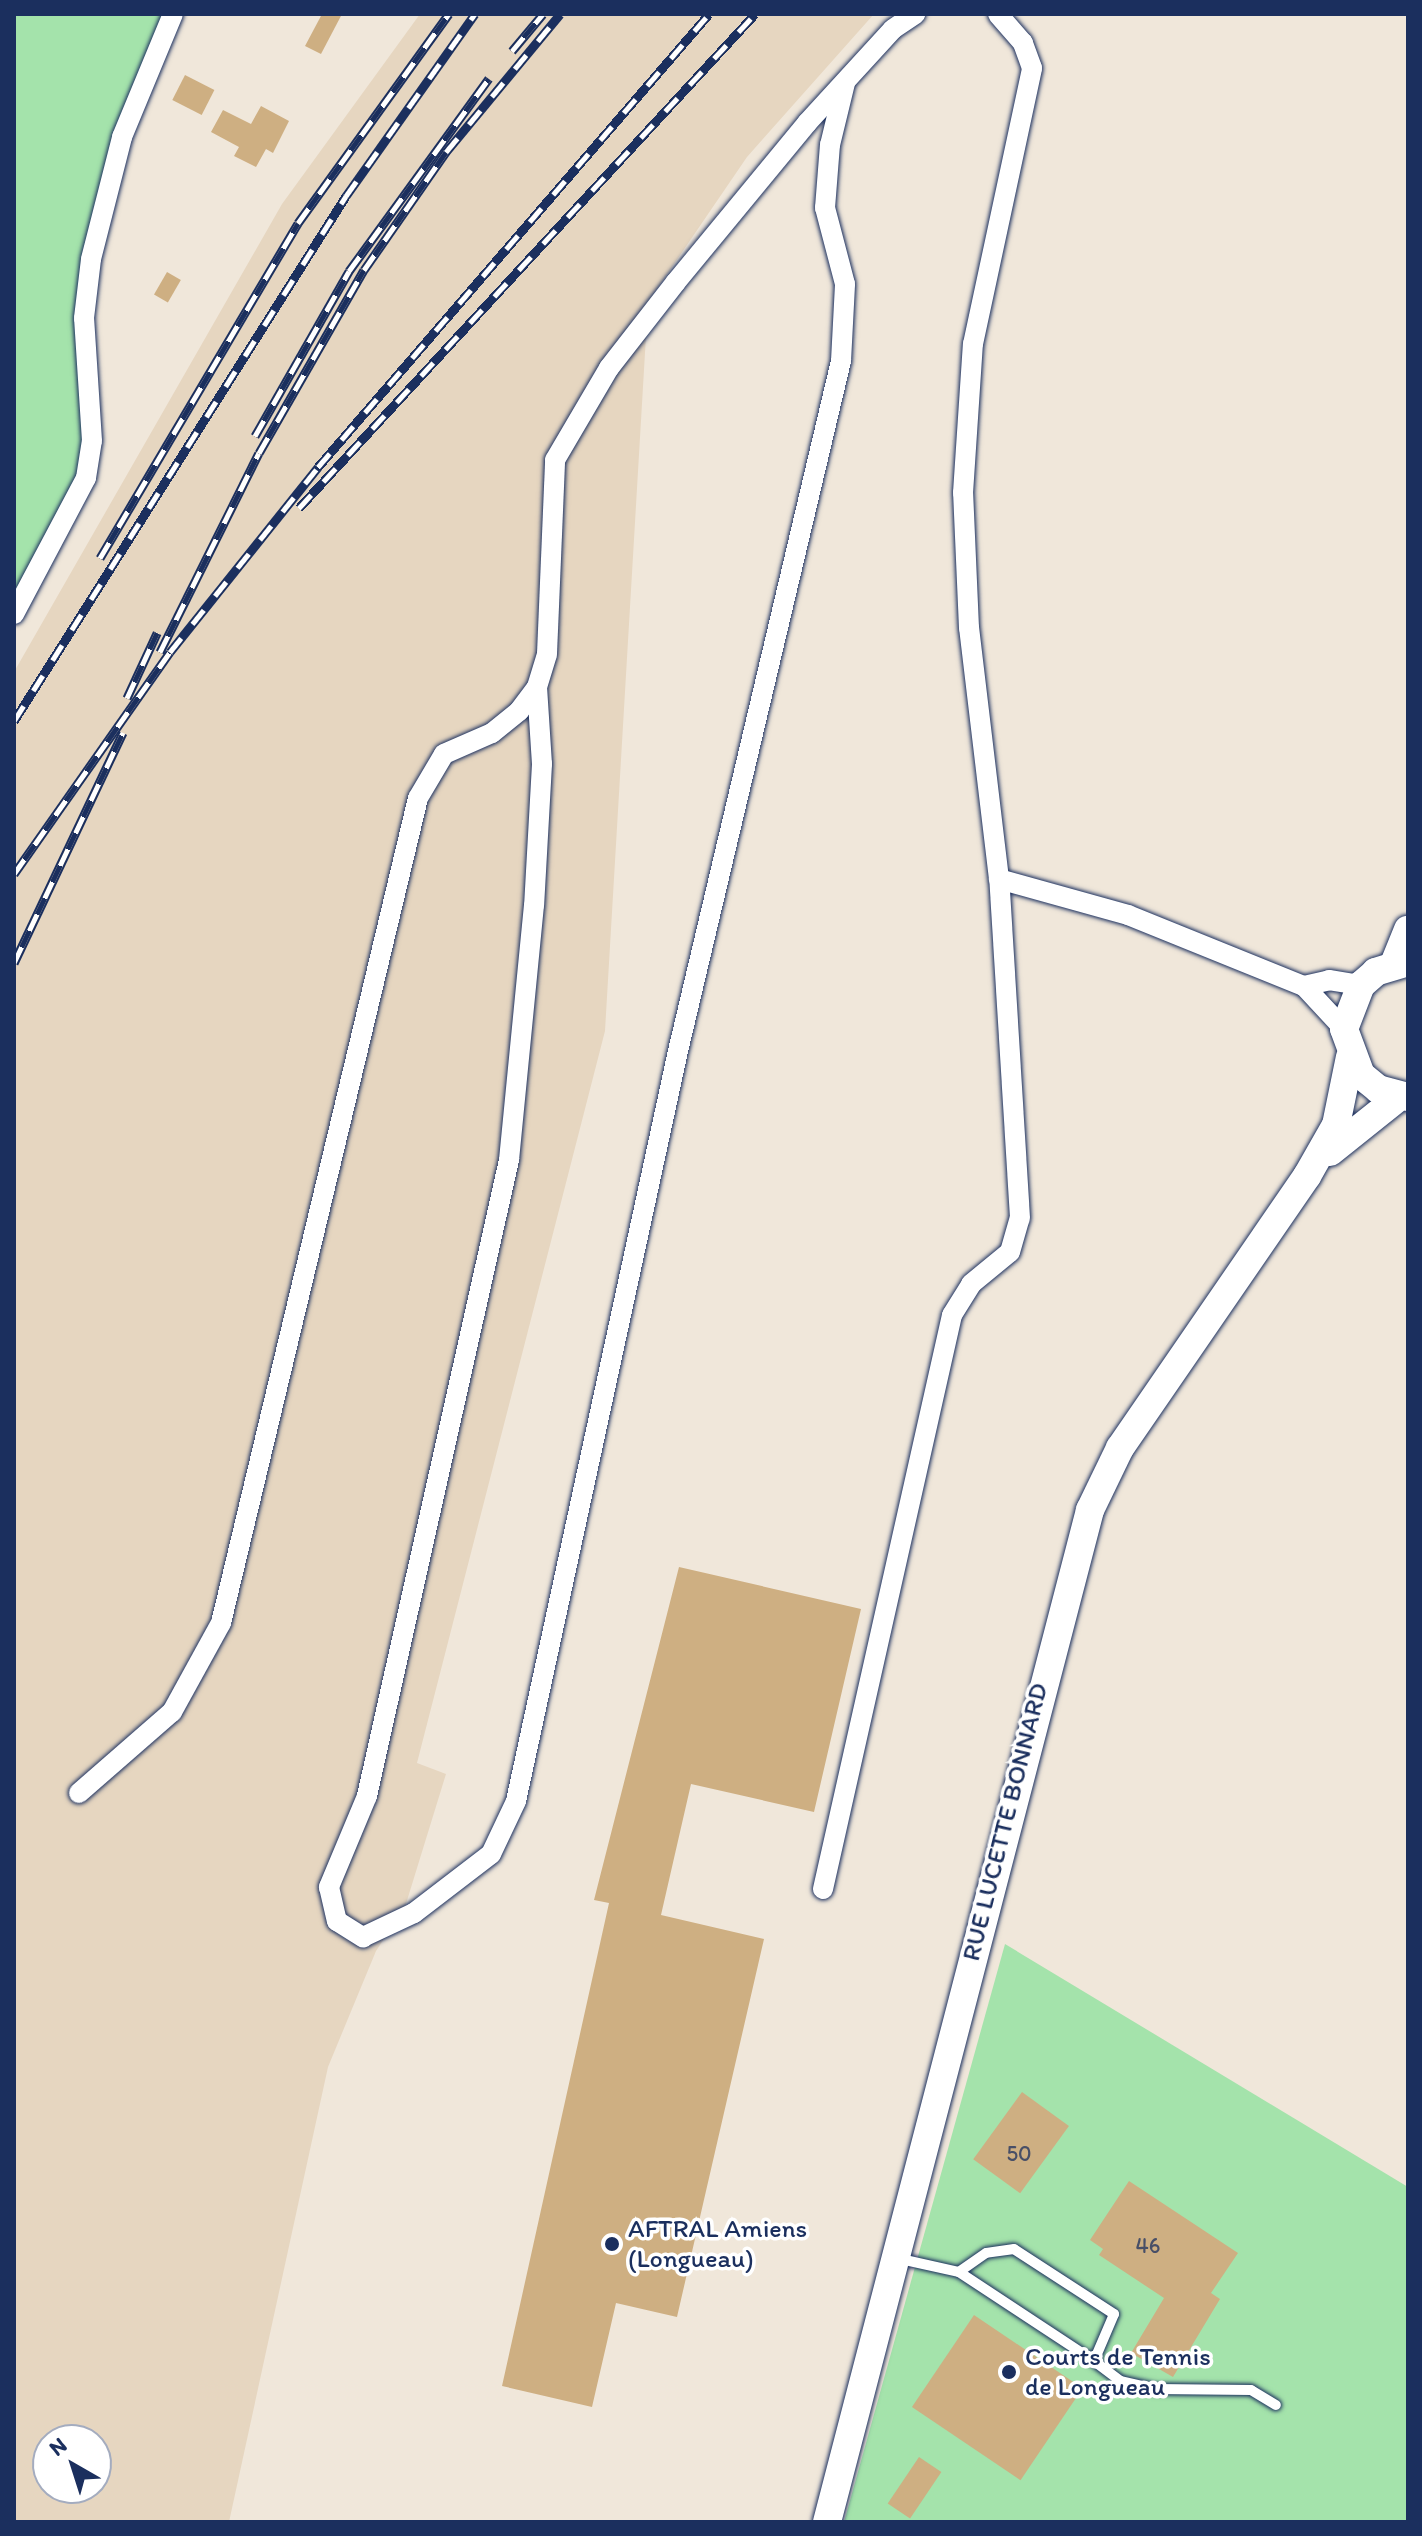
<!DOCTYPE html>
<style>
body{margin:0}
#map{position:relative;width:1422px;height:2536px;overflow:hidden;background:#f0e7da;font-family:Itim,sans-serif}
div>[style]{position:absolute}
.built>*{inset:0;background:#e6d6c0}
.green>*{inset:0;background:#a4e3ab}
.building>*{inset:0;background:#ceaf82;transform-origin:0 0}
.roads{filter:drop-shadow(0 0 2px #1b2f5e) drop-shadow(0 0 2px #1b2f5e)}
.lane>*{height:10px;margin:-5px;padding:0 5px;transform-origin:5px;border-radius:5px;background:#fff}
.street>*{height:20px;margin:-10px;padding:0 10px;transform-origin:10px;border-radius:10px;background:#fff}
.secondary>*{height:28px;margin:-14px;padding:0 14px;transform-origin:14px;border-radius:14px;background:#fff}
.rail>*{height:9px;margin-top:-4.5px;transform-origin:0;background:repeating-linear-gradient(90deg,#fff 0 18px,#1b2f5e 0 36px);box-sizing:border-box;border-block:2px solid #1b2f5e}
.dots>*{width:22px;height:22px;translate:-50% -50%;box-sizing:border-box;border:4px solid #fff;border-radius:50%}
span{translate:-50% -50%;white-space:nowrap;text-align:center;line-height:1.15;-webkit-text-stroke:7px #fff;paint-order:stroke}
.number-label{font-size:22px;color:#484f67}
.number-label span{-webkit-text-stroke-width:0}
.street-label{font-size:26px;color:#1b2f5e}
.poi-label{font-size:26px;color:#1b2f5e}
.left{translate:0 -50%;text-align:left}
.frame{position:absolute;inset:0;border:16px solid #1b2f5e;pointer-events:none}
.north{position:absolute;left:32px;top:2424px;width:80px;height:80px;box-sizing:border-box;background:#fff;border:2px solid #a4acbf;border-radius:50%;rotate:321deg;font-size:22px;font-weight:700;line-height:32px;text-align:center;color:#1b2f5e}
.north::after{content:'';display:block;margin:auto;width:28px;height:36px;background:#1b2f5e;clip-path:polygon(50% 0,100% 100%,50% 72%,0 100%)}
</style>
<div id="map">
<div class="built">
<div style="clip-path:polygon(evenodd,420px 14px,874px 14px,747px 157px,648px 302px,605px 1031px,417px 1763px,446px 1774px,405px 1907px,376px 1951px,328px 2067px,229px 2522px,14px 2522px,14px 672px,282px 204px,420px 14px,48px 2440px,96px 2440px,96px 2488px,48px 2488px,48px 2440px)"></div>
</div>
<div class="green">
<div style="clip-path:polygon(14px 14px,173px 14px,91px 260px,92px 441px,14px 614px)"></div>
<div style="clip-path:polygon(1005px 1944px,1408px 2187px,1408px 2522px,844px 2522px)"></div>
</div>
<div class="building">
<div style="clip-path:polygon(322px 14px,342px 14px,321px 54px,305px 46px)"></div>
<div style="left:185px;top:75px;width:33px;height:28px;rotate:27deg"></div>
<div style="clip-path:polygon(261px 106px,289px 121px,273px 153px,266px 149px,256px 167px,234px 156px,239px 147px,211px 132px,223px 110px,251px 124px)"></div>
<div style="left:167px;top:272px;width:16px;height:26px;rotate:30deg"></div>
<div style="clip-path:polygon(679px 1567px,861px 1609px,814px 1812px,691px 1784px,661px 1915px,764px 1939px,677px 2317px,616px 2303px,592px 2407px,502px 2386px,609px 1903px,594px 1900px)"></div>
<div style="left:1022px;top:2092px;width:58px;height:83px;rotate:36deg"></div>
<div style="clip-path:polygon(1129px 2181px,1238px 2253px,1211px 2293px,1220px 2299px,1173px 2377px,1131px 2353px,1164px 2298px,1099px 2255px,1103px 2249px,1090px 2240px)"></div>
<div style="left:974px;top:2315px;width:131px;height:111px;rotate:34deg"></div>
<div style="left:919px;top:2457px;width:27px;height:56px;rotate:34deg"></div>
</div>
<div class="roads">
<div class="lane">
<div style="left:896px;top:2258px;width:65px;rotate:12.5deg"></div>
<div style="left:959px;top:2272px;width:162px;rotate:33.4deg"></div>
<div style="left:1094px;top:2361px;width:51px;rotate:-66.9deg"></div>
<div style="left:1114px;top:2314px;width:119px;rotate:-147deg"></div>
<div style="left:1014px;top:2249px;width:28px;rotate:172deg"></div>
<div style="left:986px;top:2253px;width:33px;rotate:145deg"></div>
<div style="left:1094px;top:2361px;width:34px;rotate:37deg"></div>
<div style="left:1121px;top:2381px;width:36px;rotate:13deg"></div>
<div style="left:1156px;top:2389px;width:95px;rotate:0.6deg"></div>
<div style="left:1251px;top:2390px;width:29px;rotate:31deg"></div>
</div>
<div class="street">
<div style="left:14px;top:614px;width:154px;rotate:-62.1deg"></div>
<div style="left:86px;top:478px;width:37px;rotate:-81deg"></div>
<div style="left:92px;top:441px;width:123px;rotate:-93.7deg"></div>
<div style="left:84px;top:318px;width:59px;rotate:-83.2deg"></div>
<div style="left:91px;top:259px;width:126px;rotate:-75.7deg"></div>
<div style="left:122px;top:137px;width:133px;rotate:-67.5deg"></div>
<div style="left:537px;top:687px;width:77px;rotate:86.3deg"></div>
<div style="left:542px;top:764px;width:141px;rotate:93.2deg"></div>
<div style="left:534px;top:905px;width:256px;rotate:95.6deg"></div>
<div style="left:509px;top:1160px;width:652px;rotate:102.59deg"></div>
<div style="left:367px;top:1796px;width:99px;rotate:112.7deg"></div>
<div style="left:329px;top:1887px;width:35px;rotate:77deg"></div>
<div style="left:337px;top:1921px;width:31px;rotate:32deg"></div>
<div style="left:363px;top:1937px;width:56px;rotate:-25.2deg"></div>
<div style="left:414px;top:1913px;width:97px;rotate:-37.5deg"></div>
<div style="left:491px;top:1854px;width:59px;rotate:-64.7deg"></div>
<div style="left:516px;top:1801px;width:767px;rotate:-77.81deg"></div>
<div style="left:678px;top:1051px;width:709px;rotate:-76.71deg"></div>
<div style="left:841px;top:361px;width:77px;rotate:-87deg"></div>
<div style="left:845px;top:284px;width:79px;rotate:-104.7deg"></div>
<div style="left:825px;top:208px;width:63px;rotate:-85.5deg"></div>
<div style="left:830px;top:145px;width:64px;rotate:-76.4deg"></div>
<div style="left:999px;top:879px;width:134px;rotate:15.6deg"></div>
<div style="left:1128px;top:915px;width:190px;rotate:22deg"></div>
<div style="left:1304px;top:986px;width:59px;rotate:47.1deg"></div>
<div style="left:1304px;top:986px;width:26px;rotate:-13deg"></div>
<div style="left:1329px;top:980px;width:32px;rotate:9deg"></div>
<div style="left:79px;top:1793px;width:123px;rotate:-41.1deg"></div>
<div style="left:172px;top:1712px;width:102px;rotate:-61.2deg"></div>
<div style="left:221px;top:1623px;width:848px;rotate:-76.57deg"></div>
<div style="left:418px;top:798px;width:51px;rotate:-59.4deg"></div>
<div style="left:444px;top:754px;width:52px;rotate:-23.6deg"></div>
<div style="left:492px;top:733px;width:35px;rotate:-39deg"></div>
<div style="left:519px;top:711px;width:30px;rotate:-53deg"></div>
<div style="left:537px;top:687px;width:34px;rotate:-73deg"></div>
<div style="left:547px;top:654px;width:194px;rotate:-87.6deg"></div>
<div style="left:555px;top:460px;width:107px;rotate:-59.6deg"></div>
<div style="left:609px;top:368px;width:109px;rotate:-52.1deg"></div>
<div style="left:676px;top:282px;width:206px;rotate:-50.5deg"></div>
<div style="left:807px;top:123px;width:127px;rotate:-47.5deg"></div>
<div style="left:893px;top:29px;width:27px;rotate:-34deg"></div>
<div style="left:823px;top:1889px;width:588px;rotate:-77.33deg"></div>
<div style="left:952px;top:1315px;width:36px;rotate:-58deg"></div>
<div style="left:971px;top:1284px;width:50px;rotate:-39.4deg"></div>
<div style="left:1010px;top:1252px;width:35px;rotate:-74deg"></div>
<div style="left:1020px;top:1218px;width:340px;rotate:-93.5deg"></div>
<div style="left:999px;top:879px;width:253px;rotate:-96.8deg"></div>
<div style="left:969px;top:628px;width:135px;rotate:-92.5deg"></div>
<div style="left:963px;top:493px;width:149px;rotate:-86.2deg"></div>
<div style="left:973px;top:344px;width:282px;rotate:-77.9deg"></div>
<div style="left:1032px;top:68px;width:27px;rotate:-110deg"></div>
<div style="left:1023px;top:43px;width:38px;rotate:-131deg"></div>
</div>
<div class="secondary">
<div style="left:1408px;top:962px;width:34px;rotate:163deg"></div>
<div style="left:1376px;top:972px;width:20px;rotate:139deg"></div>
<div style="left:1361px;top:985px;width:47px;rotate:111.1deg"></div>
<div style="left:1344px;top:1029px;width:49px;rotate:69.7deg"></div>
<div style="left:1361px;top:1075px;width:22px;rotate:39deg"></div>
<div style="left:1378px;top:1089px;width:31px;rotate:15deg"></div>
<div style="left:1394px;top:964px;width:37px;rotate:-68deg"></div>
<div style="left:1330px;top:1152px;width:88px;rotate:-38.6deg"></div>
<div style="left:827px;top:2522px;width:1046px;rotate:-75.43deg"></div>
<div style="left:1090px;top:1510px;width:69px;rotate:-64.2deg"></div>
<div style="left:1120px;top:1448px;width:330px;rotate:-55.5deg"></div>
<div style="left:1307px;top:1176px;width:59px;rotate:-60.4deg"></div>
<div style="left:1336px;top:1125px;width:69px;rotate:-78.4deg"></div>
</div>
</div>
<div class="rail">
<div style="left:512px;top:51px;width:48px;rotate:-50deg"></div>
<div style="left:255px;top:436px;width:190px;rotate:-60.3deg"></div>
<div style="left:349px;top:271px;width:238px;rotate:-54deg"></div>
<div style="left:299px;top:508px;width:672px;rotate:-47.29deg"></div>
<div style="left:100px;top:558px;width:389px;rotate:-59.4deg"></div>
<div style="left:298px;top:223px;width:258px;rotate:-54.2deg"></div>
<div style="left:160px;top:652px;width:222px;rotate:-63.6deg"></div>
<div style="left:259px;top:453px;width:211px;rotate:-60.2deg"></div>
<div style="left:364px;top:270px;width:144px;rotate:-55.2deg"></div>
<div style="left:446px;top:152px;width:179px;rotate:-50.4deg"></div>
<div style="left:127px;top:698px;width:72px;rotate:-65.2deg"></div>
<div style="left:14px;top:721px;width:621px;rotate:-57.69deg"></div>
<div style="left:346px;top:196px;width:223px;rotate:-54.7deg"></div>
<div style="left:14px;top:874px;width:271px;rotate:-54.9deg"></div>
<div style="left:170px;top:652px;width:237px;rotate:-51.3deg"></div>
<div style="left:318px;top:467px;width:598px;rotate:-49.2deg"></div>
<div style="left:14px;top:963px;width:255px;rotate:-64.7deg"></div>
</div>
<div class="dots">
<div style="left:612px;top:2244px;background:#1b2f5e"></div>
<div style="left:1009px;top:2372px;background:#1b2f5e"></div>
</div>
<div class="number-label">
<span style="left:1019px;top:2154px">50</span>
<span style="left:1148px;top:2246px">46</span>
</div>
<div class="street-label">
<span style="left:1005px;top:1822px;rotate:-76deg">RUE LUCETTE BONNARD</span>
</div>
<div class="poi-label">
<span class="left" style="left:628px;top:2244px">AFTRAL Amiens<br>(Longueau)</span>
<span class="left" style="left:1025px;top:2372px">Courts de Tennis<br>de Longueau</span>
</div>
<div class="frame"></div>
<div class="north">N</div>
</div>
